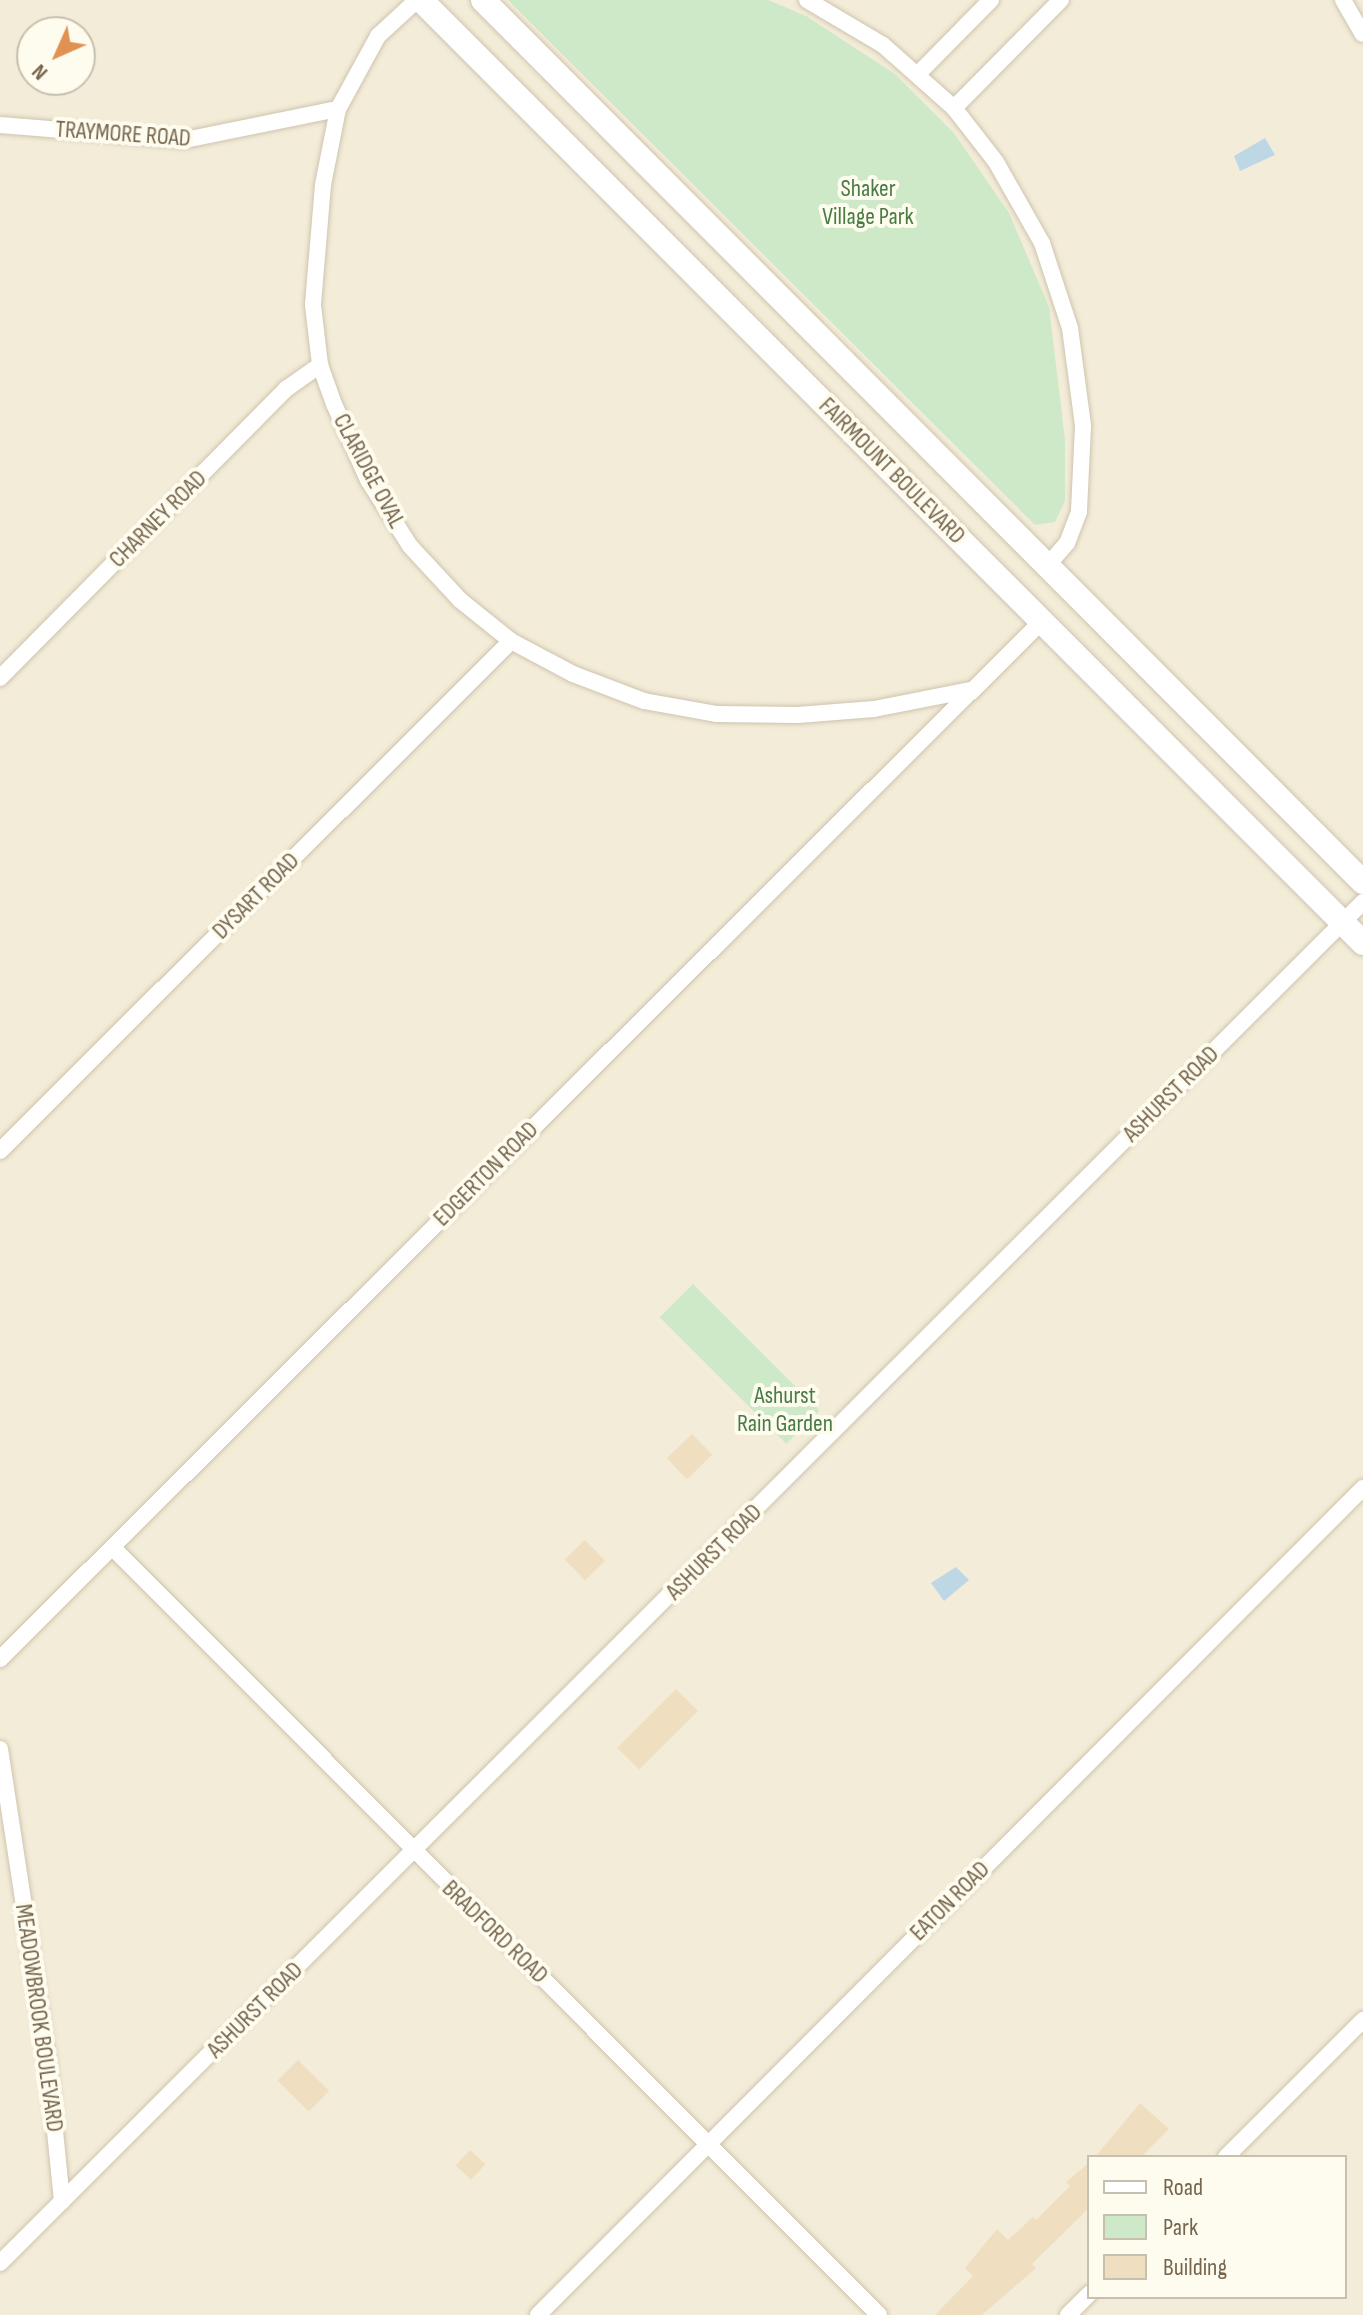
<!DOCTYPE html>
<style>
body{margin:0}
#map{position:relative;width:1363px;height:2315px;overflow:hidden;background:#fcf9e9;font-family:"Sofia Sans Condensed",sans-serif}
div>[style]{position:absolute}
.residential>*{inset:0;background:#f3ecd8}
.green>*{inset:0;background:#cee9c7;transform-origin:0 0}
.water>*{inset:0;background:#bed7e5}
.building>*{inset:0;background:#f0dec1;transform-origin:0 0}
.roads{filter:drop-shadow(0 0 2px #cec4af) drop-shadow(0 0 2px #cec4af)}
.street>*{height:16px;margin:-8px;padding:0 8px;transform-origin:8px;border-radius:8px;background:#fff}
.secondary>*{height:24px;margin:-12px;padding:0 12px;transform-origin:12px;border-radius:12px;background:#fff}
span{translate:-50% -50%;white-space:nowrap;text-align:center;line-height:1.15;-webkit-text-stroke:8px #fefcef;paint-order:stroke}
.street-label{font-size:24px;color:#76654d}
.park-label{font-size:24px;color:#497b45}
.legend{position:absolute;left:1087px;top:2155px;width:260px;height:144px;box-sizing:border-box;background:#fefcef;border:2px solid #c8c0ae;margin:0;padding:10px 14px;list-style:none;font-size:24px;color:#76654d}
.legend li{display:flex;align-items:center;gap:16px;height:40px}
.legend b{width:40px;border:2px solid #c8c0ae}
.north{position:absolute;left:16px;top:16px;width:80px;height:80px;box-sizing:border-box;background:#fefcef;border:2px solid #c8c0ae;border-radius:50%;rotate:225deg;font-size:22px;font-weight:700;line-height:32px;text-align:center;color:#76654d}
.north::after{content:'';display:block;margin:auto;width:28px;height:36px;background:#e19253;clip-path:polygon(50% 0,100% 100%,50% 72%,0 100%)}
</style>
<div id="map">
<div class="residential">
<div style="clip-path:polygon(evenodd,0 0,1363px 0,1363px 2315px,0 2315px,0 0,32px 32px,80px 32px,80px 80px,32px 80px,32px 32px,0 0,1089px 2157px,1345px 2157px,1345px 2297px,1089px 2297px,1089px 2157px)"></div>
</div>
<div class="green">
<div style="clip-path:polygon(508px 0,768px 0,806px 16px,895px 74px,954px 133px,1009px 213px,1049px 307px,1065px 440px,1065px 501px,1055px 522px,1035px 525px)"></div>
<div style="left:693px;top:1284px;width:179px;height:47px;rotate:45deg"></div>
</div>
<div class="water">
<div style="clip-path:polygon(1265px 138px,1275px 155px,1240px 171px,1234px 156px)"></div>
<div style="clip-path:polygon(956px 1567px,969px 1580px,944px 1601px,931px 1583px)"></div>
</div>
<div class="building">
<div style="left:692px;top:1434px;width:29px;height:35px;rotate:46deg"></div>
<div style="left:585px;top:1540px;width:29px;height:28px;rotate:46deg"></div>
<div style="left:676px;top:1689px;width:31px;height:83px;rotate:45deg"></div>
<div style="left:298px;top:2060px;width:44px;height:29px;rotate:45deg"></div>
<div style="clip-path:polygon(1140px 2103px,1169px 2129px,1141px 2157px,1095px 2157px)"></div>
<div style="left:470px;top:2150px;width:21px;height:21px;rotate:43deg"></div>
<div style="clip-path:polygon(1089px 2163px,1089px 2208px,1032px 2264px,1036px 2268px,982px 2315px,935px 2315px,973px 2276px,965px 2268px,997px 2229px,1008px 2240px,1033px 2217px,1036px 2220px,1070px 2186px,1066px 2182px)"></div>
</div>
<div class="roads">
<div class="street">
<div style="left:417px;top:0;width:53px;rotate:137.3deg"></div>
<div style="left:378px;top:36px;width:83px;rotate:118.7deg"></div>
<div style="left:338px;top:109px;width:77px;rotate:101.2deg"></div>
<div style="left:323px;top:185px;width:120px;rotate:94.8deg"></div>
<div style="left:313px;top:305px;width:60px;rotate:83.3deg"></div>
<div style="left:320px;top:365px;width:41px;rotate:70.3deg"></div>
<div style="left:334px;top:404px;width:83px;rotate:65.9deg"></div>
<div style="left:368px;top:480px;width:78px;rotate:57.5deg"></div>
<div style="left:410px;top:546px;width:74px;rotate:47.2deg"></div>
<div style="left:460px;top:600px;width:65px;rotate:38.8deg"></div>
<div style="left:511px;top:641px;width:70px;rotate:28deg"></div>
<div style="left:573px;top:674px;width:76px;rotate:20.8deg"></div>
<div style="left:644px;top:701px;width:73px;rotate:10.2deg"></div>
<div style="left:716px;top:714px;width:82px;rotate:0.7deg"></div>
<div style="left:798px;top:715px;width:76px;rotate:-4.5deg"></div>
<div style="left:874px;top:709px;width:99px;rotate:-11.1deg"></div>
<div style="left:807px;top:0;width:88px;rotate:30.6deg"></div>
<div style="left:883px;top:45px;width:95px;rotate:41.6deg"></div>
<div style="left:954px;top:108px;width:68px;rotate:52.1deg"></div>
<div style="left:996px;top:162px;width:93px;rotate:60.4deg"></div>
<div style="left:1042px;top:243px;width:89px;rotate:71.8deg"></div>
<div style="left:1070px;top:328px;width:99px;rotate:82.4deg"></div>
<div style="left:1083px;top:426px;width:86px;rotate:92.7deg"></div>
<div style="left:1079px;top:512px;width:33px;rotate:111deg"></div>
<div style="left:1067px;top:543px;width:30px;rotate:131deg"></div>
<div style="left:1343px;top:0;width:39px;rotate:60deg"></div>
<div style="left:918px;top:74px;width:104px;rotate:-45.4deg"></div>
<div style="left:954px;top:108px;width:152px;rotate:-45.3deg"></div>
<div style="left:0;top:125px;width:186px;rotate:4.6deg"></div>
<div style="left:185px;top:140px;width:156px;rotate:-11.5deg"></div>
<div style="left:0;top:678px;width:407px;rotate:-45.3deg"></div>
<div style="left:286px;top:389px;width:42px;rotate:-35.2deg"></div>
<div style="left:0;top:1151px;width:722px;rotate:-44.94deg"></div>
<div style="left:113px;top:1548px;width:1084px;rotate:45.04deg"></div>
<div style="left:0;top:1659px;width:1471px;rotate:-44.89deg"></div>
<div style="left:0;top:1749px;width:326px;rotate:81.3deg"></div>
<div style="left:49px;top:2071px;width:131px;rotate:84.3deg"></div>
<div style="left:1226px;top:2157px;width:194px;rotate:-45deg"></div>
<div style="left:0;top:2263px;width:1926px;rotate:-44.96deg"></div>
<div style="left:538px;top:2315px;width:1168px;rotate:-45.07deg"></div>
<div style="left:1068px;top:2315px;width:30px;rotate:-45deg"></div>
</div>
<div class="secondary">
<div style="left:421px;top:0;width:1333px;rotate:45.03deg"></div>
<div style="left:483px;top:0;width:1246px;rotate:45.07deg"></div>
</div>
</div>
<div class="street-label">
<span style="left:123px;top:134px;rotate:4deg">TRAYMORE ROAD</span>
<span style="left:369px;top:471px;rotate:62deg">CLARIDGE OVAL</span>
<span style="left:892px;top:471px;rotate:45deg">FAIRMOUNT BOULEVARD</span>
<span style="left:158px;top:519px;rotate:-45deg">CHARNEY ROAD</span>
<span style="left:256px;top:896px;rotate:-45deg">DYSART ROAD</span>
<span style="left:1171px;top:1094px;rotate:-45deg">ASHURST ROAD</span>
<span style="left:486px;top:1174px;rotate:-45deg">EDGERTON ROAD</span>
<span style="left:714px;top:1552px;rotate:-45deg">ASHURST ROAD</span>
<span style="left:950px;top:1901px;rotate:-45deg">EATON ROAD</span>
<span style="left:495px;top:1932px;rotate:44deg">BRADFORD ROAD</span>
<span style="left:255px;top:2010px;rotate:-45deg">ASHURST ROAD</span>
<span style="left:39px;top:2018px;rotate:82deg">MEADOWBROOK BOULEVARD</span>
</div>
<div class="park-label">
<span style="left:868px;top:203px">Shaker<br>Village Park</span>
<span style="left:785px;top:1410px">Ashurst<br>Rain Garden</span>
</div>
<ul class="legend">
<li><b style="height:10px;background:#fff"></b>Road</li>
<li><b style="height:22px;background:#cee9c7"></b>Park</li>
<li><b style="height:22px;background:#f0dec1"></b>Building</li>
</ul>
<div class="north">N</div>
</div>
